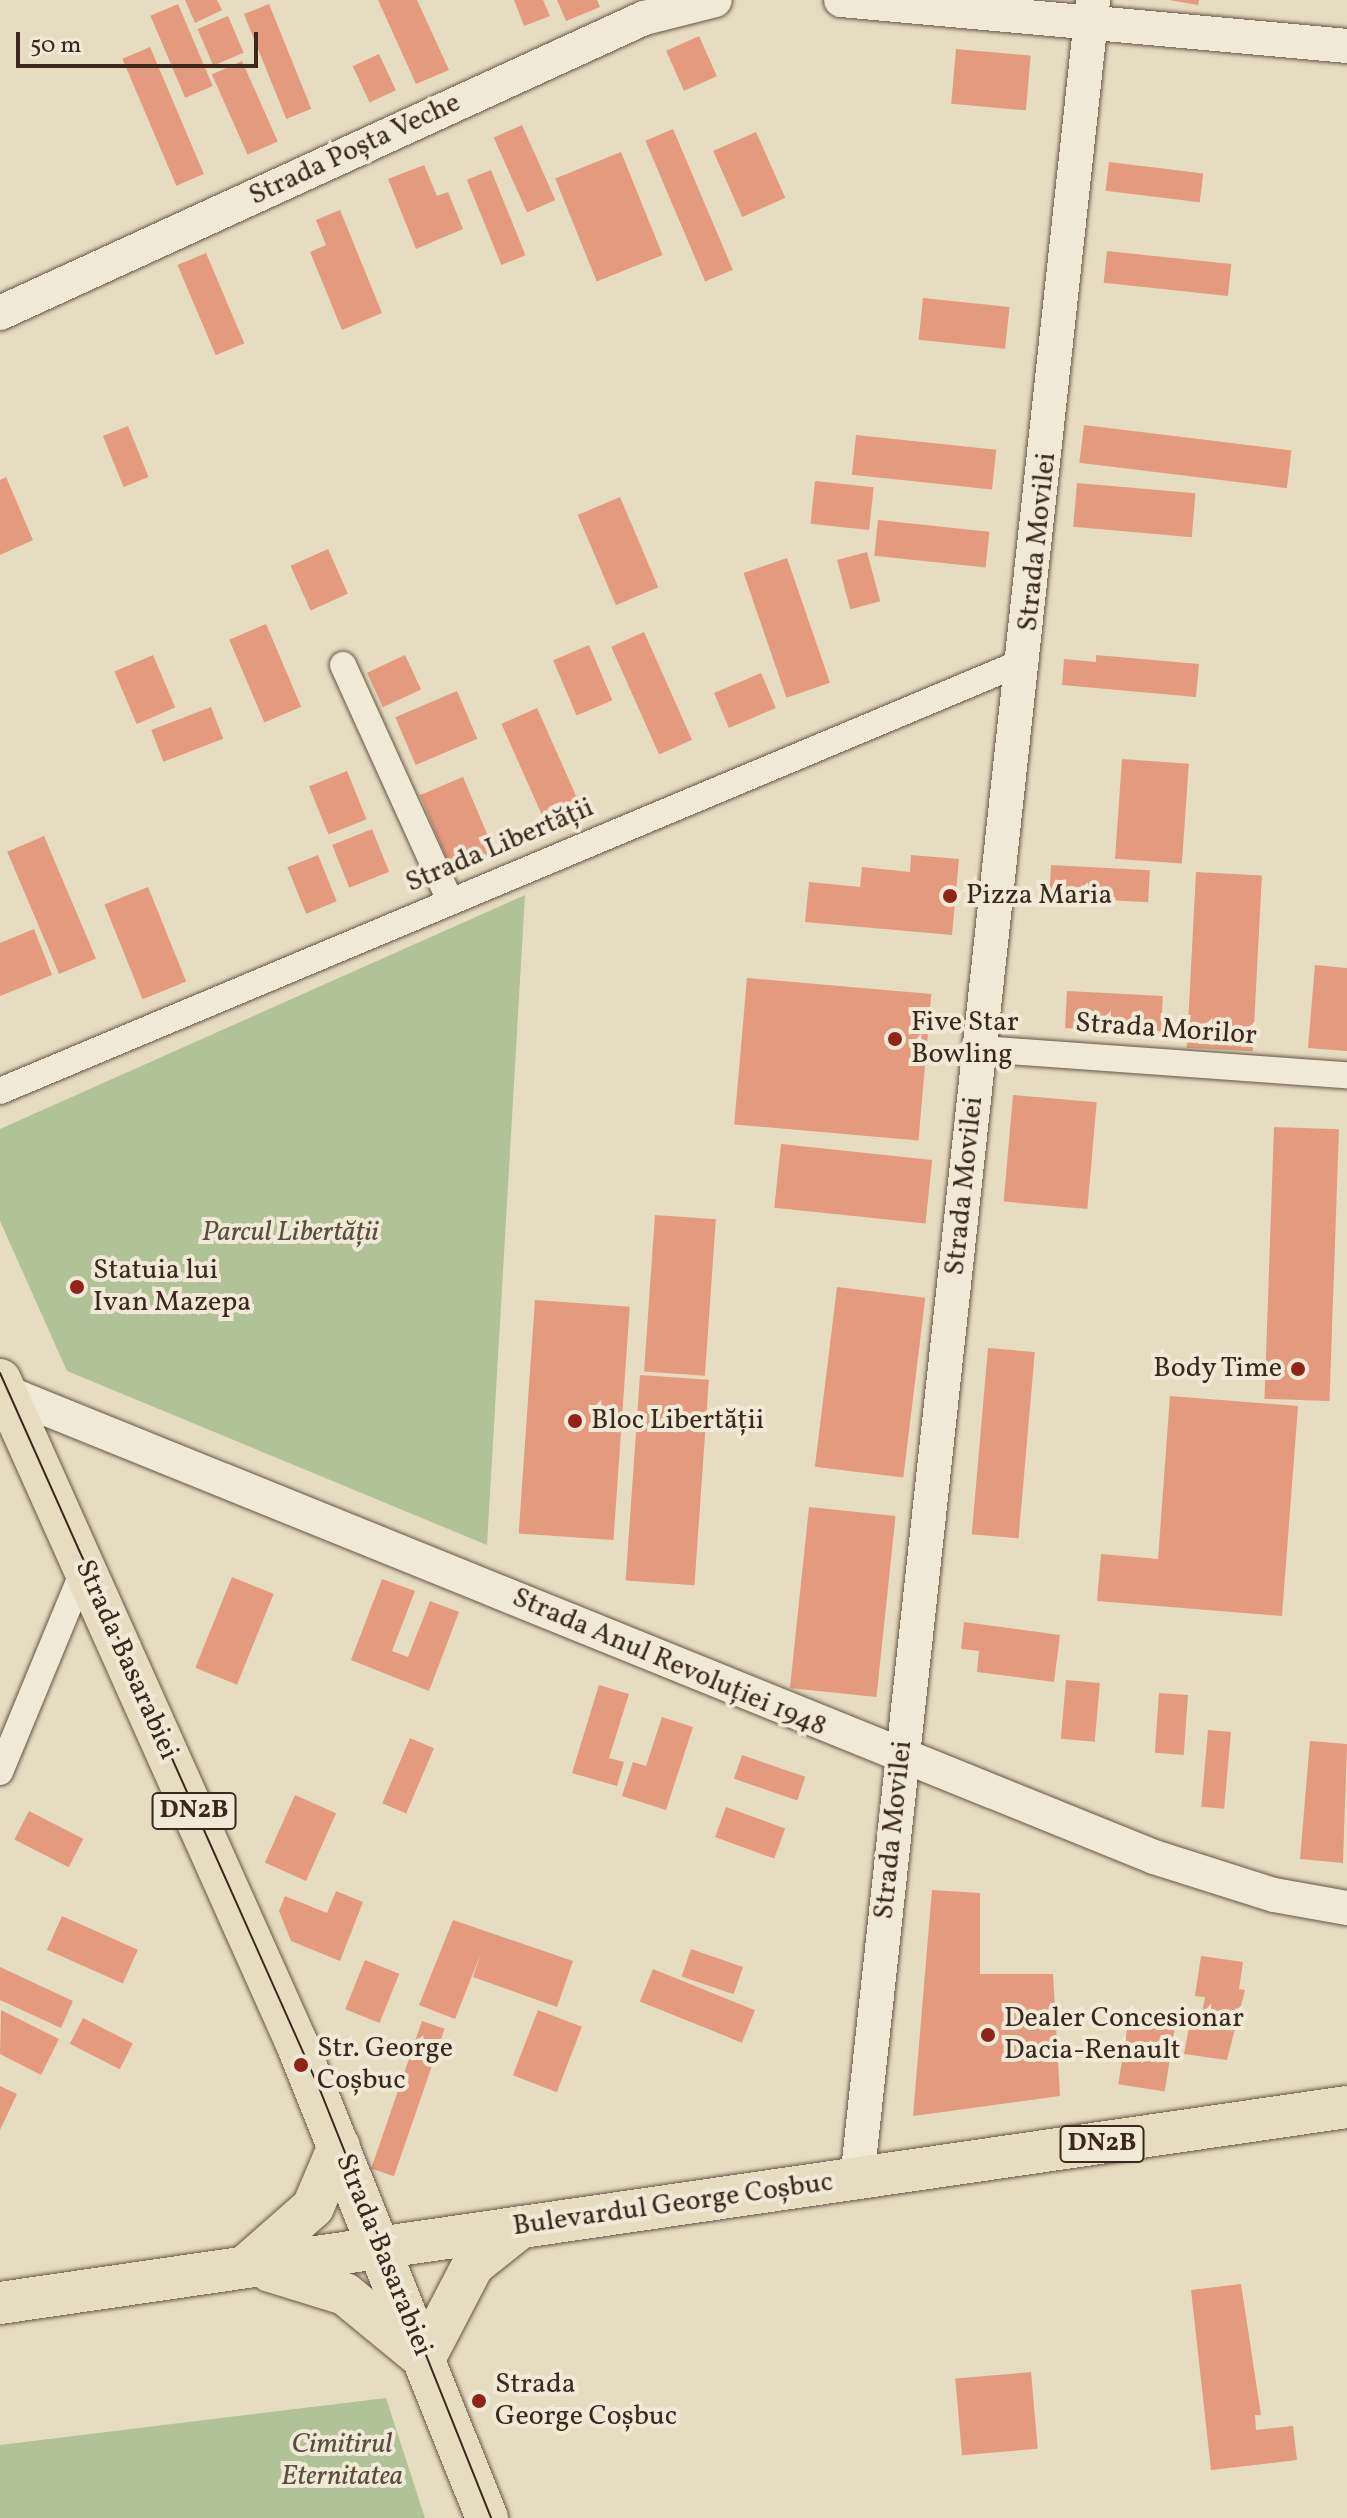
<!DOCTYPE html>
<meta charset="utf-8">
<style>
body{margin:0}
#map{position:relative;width:1347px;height:2518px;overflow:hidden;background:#e6ddc0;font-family:Vollkorn,serif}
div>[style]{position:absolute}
.green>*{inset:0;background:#b0c296}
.building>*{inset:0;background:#e49a7e;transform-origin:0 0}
.roads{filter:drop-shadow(0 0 2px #665546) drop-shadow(0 0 2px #665546)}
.minor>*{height:26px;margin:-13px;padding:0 13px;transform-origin:13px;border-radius:13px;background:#efe9d6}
.tertiary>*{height:34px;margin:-17px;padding:0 17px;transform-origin:17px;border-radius:17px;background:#efe9d6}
.primary>*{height:42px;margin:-21px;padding:0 21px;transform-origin:21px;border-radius:21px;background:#e6ddc0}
.tram>*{height:2px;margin:-1px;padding:0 1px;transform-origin:1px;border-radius:1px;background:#3b281d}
.dots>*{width:22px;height:22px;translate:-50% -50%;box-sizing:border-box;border:4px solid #efe9d6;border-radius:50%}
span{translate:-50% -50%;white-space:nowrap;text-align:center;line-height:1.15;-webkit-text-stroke:8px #efe9d6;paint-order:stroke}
.shield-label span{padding:2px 6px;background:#efe9d6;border:2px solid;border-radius:6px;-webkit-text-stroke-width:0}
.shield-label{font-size:26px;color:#3b281d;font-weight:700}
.street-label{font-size:28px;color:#3b281d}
.poi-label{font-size:28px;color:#3b281d}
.left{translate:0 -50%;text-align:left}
.right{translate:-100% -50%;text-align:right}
.park-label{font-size:28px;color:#584e3b;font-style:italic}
.scale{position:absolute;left:16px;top:32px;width:242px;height:36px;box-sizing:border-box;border:4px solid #3b281d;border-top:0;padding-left:10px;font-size:24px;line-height:28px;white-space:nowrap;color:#3b281d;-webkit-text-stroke:6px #efe9d6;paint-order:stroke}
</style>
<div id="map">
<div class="green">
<div style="clip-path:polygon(525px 895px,487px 1545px,67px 1371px,0 1221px,0 1129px)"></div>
<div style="clip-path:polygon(386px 2398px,425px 2518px,0 2518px,0 2445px)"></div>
</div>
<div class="building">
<div style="clip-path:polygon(185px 0,217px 0,222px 10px,195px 23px)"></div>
<div style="clip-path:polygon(378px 0,417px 0,449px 70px,416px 84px)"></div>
<div style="clip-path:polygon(514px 0,543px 0,550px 16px,524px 26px)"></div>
<div style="clip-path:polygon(557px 0,597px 0,600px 7px,566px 21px)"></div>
<div style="clip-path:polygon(1169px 0,1199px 0,1198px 5px)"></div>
<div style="left:178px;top:4px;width:89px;height:30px;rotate:67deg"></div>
<div style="left:269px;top:4px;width:113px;height:27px;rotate:68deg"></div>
<div style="left:228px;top:16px;width:40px;height:33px;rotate:67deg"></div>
<div style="left:699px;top:36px;width:44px;height:36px;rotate:66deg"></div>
<div style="left:150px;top:47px;width:138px;height:30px;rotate:67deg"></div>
<div style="left:956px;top:49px;width:75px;height:55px;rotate:5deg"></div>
<div style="left:379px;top:54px;width:40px;height:29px;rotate:65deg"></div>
<div style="left:242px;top:61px;width:88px;height:33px;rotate:66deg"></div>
<div style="left:522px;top:125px;width:82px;height:31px;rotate:66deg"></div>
<div style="left:673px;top:129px;width:153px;height:30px;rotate:67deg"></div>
<div style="left:756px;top:132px;width:72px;height:47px;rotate:66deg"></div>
<div style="left:621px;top:152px;width:111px;height:71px;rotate:68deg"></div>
<div style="left:1109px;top:162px;width:95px;height:29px;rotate:7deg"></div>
<div style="clip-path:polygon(424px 165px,437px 196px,448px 192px,463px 229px,416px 249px,388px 179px)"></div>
<div style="left:491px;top:170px;width:92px;height:26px;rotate:68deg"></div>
<div style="clip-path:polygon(340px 210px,382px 313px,342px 330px,310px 252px,326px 245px,316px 220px)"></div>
<div style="left:1107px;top:251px;width:125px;height:32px;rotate:6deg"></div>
<div style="left:206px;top:253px;width:98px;height:31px;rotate:67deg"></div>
<div style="left:923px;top:298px;width:87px;height:42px;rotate:6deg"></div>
<div style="left:1084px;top:425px;width:209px;height:38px;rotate:7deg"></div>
<div style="left:128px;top:426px;width:55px;height:27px;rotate:68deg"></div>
<div style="left:856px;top:435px;width:141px;height:40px;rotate:6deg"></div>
<div style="clip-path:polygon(6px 477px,33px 540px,0 555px,0 480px)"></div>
<div style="left:815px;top:481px;width:59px;height:43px;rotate:6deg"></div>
<div style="left:1077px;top:483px;width:119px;height:44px;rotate:5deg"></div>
<div style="left:620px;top:497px;width:98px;height:46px;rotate:67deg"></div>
<div style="left:878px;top:520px;width:112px;height:36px;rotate:6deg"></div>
<div style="left:328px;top:549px;width:49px;height:41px;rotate:66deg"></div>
<div style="left:867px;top:552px;width:51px;height:31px;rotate:75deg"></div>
<div style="left:787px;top:558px;width:132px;height:46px;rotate:71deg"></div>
<div style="left:266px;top:624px;width:90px;height:40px;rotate:67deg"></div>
<div style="left:644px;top:632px;width:118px;height:36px;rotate:66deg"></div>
<div style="left:589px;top:645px;width:60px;height:39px;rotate:67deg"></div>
<div style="left:153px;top:655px;width:57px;height:42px;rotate:67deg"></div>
<div style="left:405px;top:655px;width:38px;height:42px;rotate:65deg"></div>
<div style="clip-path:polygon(1096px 655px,1199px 664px,1196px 697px,1062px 685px,1064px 659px,1096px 662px)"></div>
<div style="left:761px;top:673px;width:38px;height:51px;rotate:67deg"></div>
<div style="left:457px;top:691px;width:52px;height:67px;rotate:67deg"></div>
<div style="left:211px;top:707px;width:34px;height:64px;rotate:69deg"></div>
<div style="left:537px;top:708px;width:102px;height:39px;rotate:66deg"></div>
<div style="left:1122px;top:759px;width:67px;height:100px;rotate:4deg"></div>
<div style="left:347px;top:771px;width:52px;height:41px;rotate:68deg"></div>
<div style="left:463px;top:777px;width:82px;height:47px;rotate:67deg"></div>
<div style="left:372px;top:829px;width:46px;height:43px;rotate:68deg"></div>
<div style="left:44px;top:836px;width:133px;height:40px;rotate:67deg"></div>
<div style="left:318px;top:855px;width:50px;height:33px;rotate:68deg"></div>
<div style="clip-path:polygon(911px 855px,959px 859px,952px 935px,805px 922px,809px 882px,860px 887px,862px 867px,910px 872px)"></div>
<div style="left:1051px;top:865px;width:99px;height:32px;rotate:3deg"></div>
<div style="left:1196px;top:872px;width:66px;height:176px;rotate:3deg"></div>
<div style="left:148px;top:887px;width:102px;height:47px;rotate:68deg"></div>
<div style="clip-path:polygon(34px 929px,52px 975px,0 996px,0 943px)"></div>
<div style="clip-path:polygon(1315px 965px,1347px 968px,1347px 1051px,1308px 1048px)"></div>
<div style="left:747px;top:978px;width:185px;height:147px;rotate:5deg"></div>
<div style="left:1067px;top:991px;width:96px;height:37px;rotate:3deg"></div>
<div style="left:1013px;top:1095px;width:84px;height:107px;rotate:5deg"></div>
<div style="left:1274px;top:1127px;width:65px;height:272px;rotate:2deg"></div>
<div style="left:781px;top:1144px;width:152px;height:64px;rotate:6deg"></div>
<div style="left:655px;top:1215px;width:61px;height:157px;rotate:4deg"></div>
<div style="left:837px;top:1287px;width:89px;height:181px;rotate:7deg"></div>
<div style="left:535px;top:1300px;width:95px;height:234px;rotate:4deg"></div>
<div style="left:988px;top:1348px;width:47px;height:187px;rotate:5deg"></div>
<div style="left:640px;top:1375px;width:69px;height:206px;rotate:4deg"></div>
<div style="clip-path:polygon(1170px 1396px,1298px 1406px,1282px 1616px,1097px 1601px,1101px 1554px,1158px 1559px)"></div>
<div style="left:809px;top:1507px;width:87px;height:182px;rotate:6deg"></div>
<div style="left:232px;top:1577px;width:45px;height:98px;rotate:22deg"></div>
<div style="clip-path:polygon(382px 1579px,415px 1591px,392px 1651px,408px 1657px,430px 1601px,459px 1612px,429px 1691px,351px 1660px)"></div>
<div style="clip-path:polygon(964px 1622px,1060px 1635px,1054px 1682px,977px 1672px,979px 1651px,961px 1649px)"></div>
<div style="left:1066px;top:1680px;width:34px;height:59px;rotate:5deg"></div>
<div style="clip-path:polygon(599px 1685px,629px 1694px,609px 1758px,624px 1762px,617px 1786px,572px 1773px)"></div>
<div style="left:1159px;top:1693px;width:29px;height:60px;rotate:4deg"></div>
<div style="clip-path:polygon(662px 1717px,693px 1727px,666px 1810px,622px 1796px,633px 1762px,646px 1766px)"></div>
<div style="left:1208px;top:1730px;width:23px;height:77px;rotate:5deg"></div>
<div style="left:410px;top:1738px;width:26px;height:71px;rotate:23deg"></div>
<div style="clip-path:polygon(1310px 1741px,1347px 1744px,1343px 1863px,1300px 1859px)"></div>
<div style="left:742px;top:1755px;width:67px;height:25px;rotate:19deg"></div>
<div style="left:295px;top:1795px;width:45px;height:74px;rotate:24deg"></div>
<div style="left:726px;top:1807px;width:63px;height:32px;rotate:20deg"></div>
<div style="left:29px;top:1811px;width:61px;height:32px;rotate:27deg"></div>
<div style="clip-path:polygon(932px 1890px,980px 1893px,980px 1974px,1053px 1974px,1060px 2096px,913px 2116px)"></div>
<div style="clip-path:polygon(336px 1891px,363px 1902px,340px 1961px,291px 1941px,279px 1911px,285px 1896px,327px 1913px)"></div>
<div style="left:62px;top:1916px;width:83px;height:37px;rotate:24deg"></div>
<div style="clip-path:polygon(453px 1920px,573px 1961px,557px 2007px,473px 1977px,481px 1953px,455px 2019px,419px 2005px)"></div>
<div style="left:691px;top:1949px;width:55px;height:29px;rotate:19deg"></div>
<div style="clip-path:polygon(1201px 1956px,1243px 1962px,1239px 1989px,1245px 1990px,1227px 2060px,1184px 2054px,1190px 2021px,1200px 2023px,1205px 1997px,1195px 1996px)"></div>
<div style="left:365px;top:1960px;width:37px;height:53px;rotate:22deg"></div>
<div style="clip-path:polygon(0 1967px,73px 2001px,61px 2028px,0 2000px)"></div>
<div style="left:653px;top:1969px;width:110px;height:35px;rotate:22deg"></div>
<div style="clip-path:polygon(1px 2010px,59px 2039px,41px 2075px,0 2054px)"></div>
<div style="left:538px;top:2010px;width:47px;height:70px;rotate:21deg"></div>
<div style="left:83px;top:2018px;width:56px;height:29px;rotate:27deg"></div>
<div style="left:422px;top:2021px;width:24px;height:156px;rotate:19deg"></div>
<div style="left:1128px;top:2023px;width:47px;height:62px;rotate:9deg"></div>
<div style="clip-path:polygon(0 2086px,17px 2094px,0 2130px)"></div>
<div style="clip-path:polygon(1241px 2284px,1261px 2415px,1255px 2415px,1256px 2430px,1293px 2426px,1297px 2460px,1211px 2470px,1191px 2290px)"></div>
<div style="left:1031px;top:2372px;width:77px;height:76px;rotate:85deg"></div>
</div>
<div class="roads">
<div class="minor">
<div style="left:343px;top:665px;width:259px;rotate:65.6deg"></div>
<div style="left:980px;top:1049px;width:368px;rotate:4.1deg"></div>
<div style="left:0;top:1091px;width:1112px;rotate:-22.76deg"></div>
<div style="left:0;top:1772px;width:222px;rotate:-67.5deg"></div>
</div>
<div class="tertiary">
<div style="left:841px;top:0;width:508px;rotate:5.19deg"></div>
<div style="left:0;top:313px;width:708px;rotate:-24.61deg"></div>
<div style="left:644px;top:18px;width:73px;rotate:-14.2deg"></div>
<div style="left:0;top:1390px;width:1245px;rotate:22.03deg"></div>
<div style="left:1154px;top:1857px;width:126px;rotate:17.6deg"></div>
<div style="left:1274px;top:1895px;width:74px;rotate:10.1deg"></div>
<div style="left:857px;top:2180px;width:2193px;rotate:-83.82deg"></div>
</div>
<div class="primary">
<div style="left:0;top:1380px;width:727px;rotate:65.9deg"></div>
<div style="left:297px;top:2044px;width:511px;rotate:68.16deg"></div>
<div style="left:246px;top:2266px;width:89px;rotate:-41.4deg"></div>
<div style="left:313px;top:2207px;width:66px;rotate:-66.9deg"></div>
<div style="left:270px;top:2271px;width:78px;rotate:17deg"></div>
<div style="left:345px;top:2294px;width:102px;rotate:39.4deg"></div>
<div style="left:424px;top:2359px;width:106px;rotate:-62.5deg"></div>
<div style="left:473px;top:2265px;width:61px;rotate:-38.4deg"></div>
<div style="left:0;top:2303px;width:1361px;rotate:-8.28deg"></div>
</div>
</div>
<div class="tram">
<div style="left:0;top:1373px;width:785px;rotate:65.95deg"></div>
<div style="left:320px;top:2090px;width:461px;rotate:68.2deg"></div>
</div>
<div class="dots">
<div style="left:950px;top:896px;background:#8f2418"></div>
<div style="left:895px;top:1039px;background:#8f2418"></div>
<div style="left:77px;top:1287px;background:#8f2418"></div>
<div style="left:1298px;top:1369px;background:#8f2418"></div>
<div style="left:575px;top:1421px;background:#8f2418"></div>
<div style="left:988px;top:2035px;background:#8f2418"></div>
<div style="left:301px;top:2065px;background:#8f2418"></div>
<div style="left:479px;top:2401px;background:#8f2418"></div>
</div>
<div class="shield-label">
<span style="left:194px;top:1811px">DN2B</span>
<span style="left:1102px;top:2144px">DN2B</span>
</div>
<div class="street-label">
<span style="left:355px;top:150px;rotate:-25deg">Strada Poșta Veche</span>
<span style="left:1038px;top:542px;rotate:-84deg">Strada Movilei</span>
<span style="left:500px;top:846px;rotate:-23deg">Strada Libertății</span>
<span style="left:1166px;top:1030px;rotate:4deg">Strada Morilor</span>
<span style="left:965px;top:1186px;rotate:-84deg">Strada Movilei</span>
<span style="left:126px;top:1660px;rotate:66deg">Strada Basarabiei</span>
<span style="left:669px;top:1663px;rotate:23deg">Strada Anul Revoluției 1948</span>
<span style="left:894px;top:1830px;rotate:-84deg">Strada Movilei</span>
<span style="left:673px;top:2205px;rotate:-8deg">Bulevardul George Coșbuc</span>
<span style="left:383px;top:2255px;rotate:68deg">Strada Basarabiei</span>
</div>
<div class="poi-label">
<span class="left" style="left:966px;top:896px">Pizza Maria</span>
<span class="left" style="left:911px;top:1039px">Five Star<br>Bowling</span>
<span class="left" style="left:93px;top:1287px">Statuia lui<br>Ivan Mazepa</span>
<span class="right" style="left:1282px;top:1369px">Body Time</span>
<span class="left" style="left:591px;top:1421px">Bloc Libertății</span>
<span class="left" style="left:1004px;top:2035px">Dealer Concesionar<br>Dacia-Renault</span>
<span class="left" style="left:317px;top:2065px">Str. George<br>Coșbuc</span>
<span class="left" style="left:495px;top:2401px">Strada<br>George Coșbuc</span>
</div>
<div class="park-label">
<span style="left:290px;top:1233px">Parcul Libertății</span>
<span style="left:342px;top:2461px">Cimitirul<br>Eternitatea</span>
</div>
<div class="scale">50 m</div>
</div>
